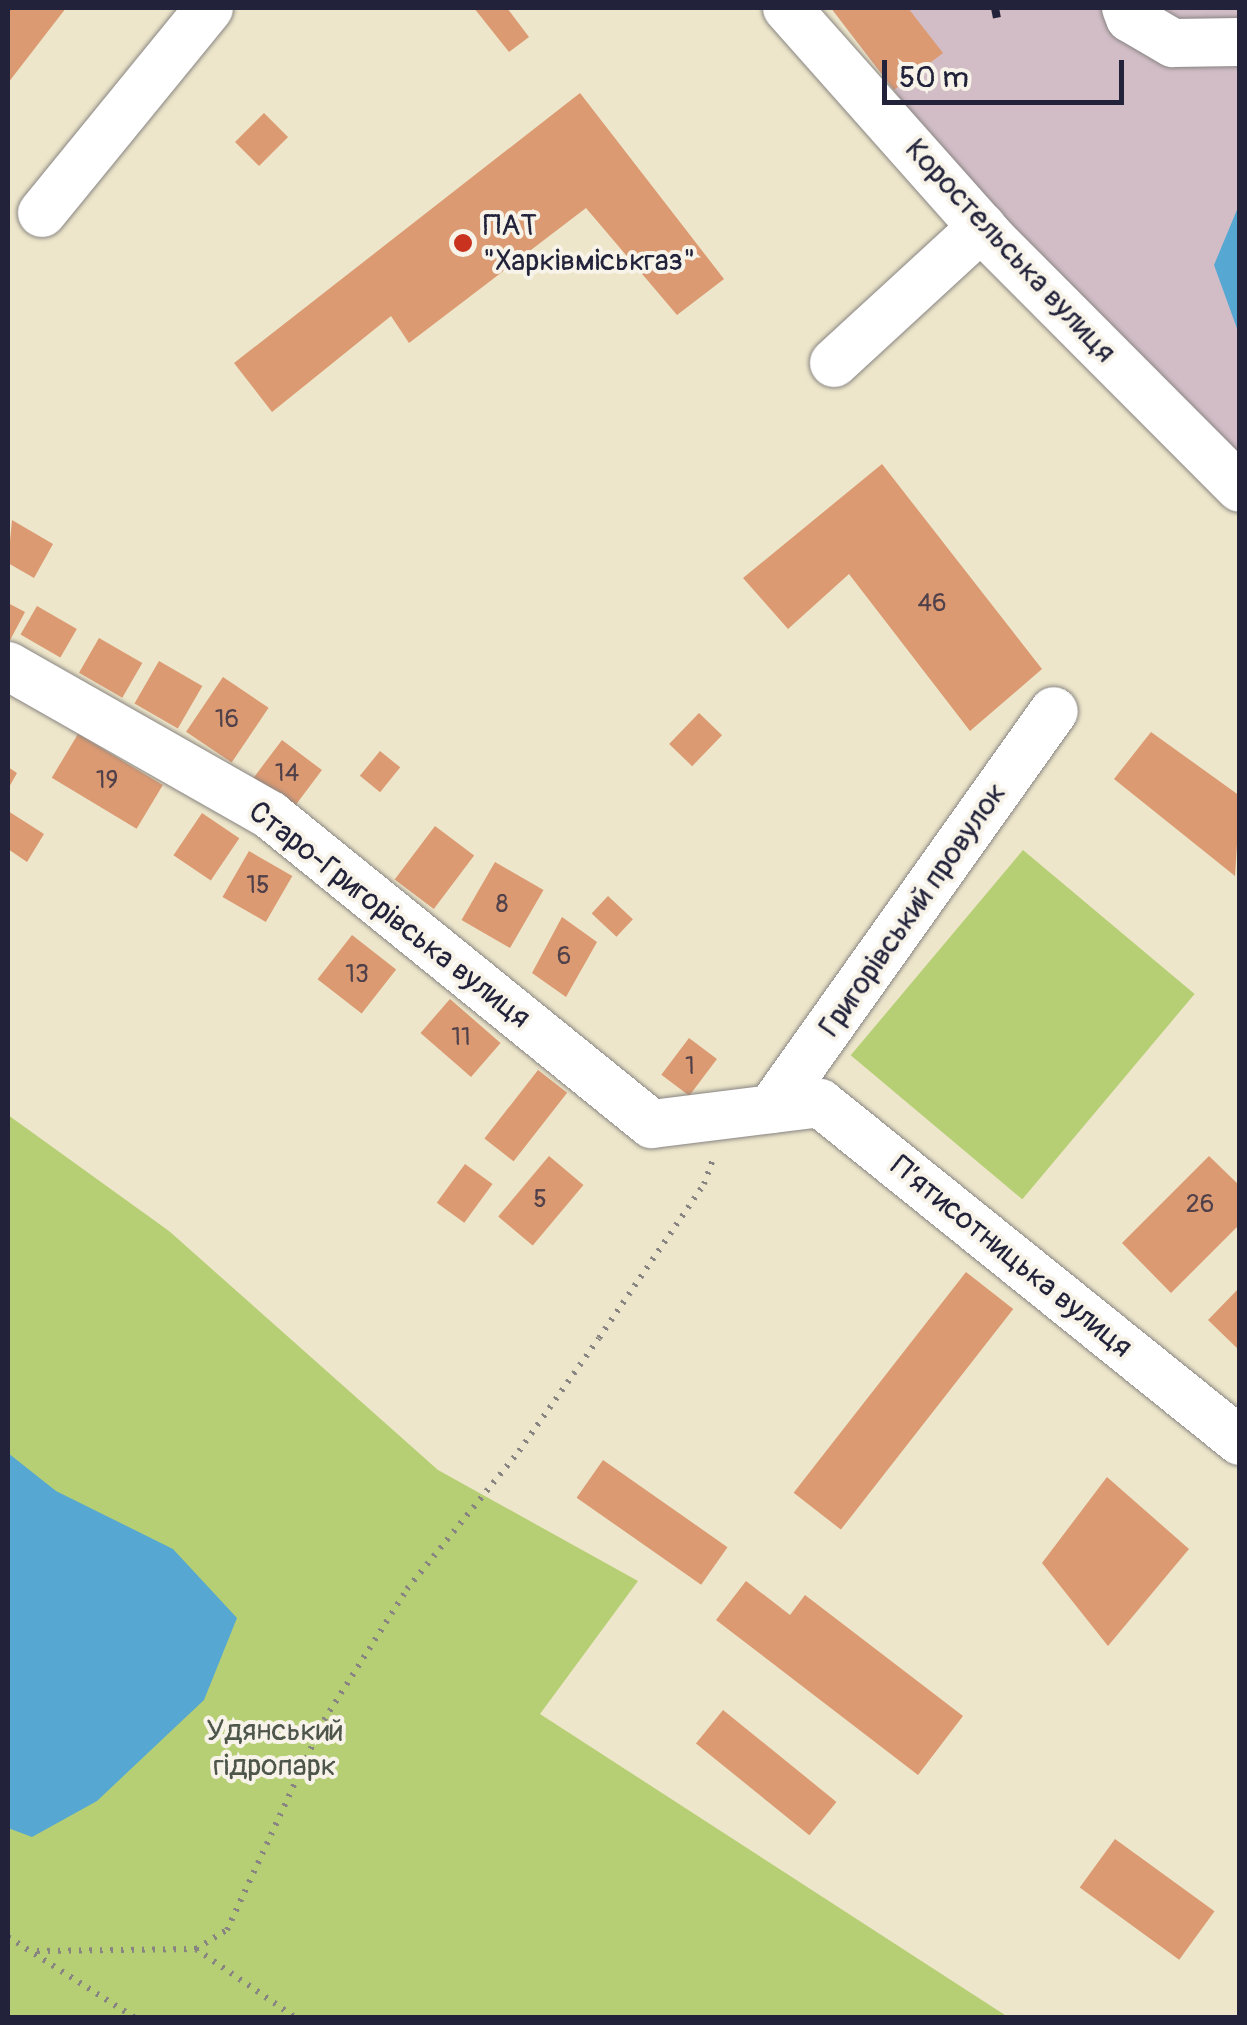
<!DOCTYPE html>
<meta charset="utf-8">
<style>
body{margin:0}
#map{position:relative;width:1247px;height:2025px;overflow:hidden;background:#ede6ca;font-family:Pangolin,sans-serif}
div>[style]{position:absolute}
.industrial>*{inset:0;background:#d2bdc6}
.green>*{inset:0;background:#b6cf75;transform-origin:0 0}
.water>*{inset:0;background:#56a7d1}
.building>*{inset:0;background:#db9a72;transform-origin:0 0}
.path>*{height:6px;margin-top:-3px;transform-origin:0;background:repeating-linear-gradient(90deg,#888482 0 2.5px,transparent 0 10.5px)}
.roads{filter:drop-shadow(0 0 2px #888482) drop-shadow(0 0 2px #888482)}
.minor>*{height:48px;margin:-24px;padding:0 24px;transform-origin:24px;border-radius:24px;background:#fff}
.rail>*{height:8px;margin-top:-4px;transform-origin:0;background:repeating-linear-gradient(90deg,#22223b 0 15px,transparent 0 23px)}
.dots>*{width:28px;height:28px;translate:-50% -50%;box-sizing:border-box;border:5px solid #f7f3e8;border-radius:50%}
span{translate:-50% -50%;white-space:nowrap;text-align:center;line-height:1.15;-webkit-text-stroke:8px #f7f3e8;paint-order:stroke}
.number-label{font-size:25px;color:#504049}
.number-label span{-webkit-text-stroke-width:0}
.poi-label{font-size:30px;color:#22223b}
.left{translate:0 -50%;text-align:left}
.street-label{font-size:30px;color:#22223b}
.park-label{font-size:30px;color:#4e564c}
.frame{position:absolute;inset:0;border:10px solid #22223b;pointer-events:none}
.scale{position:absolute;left:882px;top:60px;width:242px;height:45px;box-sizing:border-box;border:5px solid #22223b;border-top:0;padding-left:12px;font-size:30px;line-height:35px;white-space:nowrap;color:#22223b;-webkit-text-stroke:8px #f7f3e8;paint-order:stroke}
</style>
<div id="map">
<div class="industrial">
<div style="clip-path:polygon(831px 8px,1239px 8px,1239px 466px,1018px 252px)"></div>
</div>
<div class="green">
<div style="left:1023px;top:850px;width:224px;height:268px;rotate:40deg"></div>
<div style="clip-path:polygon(8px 1115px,169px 1231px,438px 1470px,638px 1581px,540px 1714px,1008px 2017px,8px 2017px)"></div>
</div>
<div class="water">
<div style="clip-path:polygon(1239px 205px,1239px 334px,1214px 265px)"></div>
<div style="clip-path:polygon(8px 1453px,56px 1491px,173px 1549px,237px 1618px,204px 1700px,97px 1801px,32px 1837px,8px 1828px)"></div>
</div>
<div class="building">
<div style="clip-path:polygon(8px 8px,66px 8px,8px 83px)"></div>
<div style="clip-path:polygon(474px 8px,507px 8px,529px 37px,509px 52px)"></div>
<div style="clip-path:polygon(831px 8px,908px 8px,943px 53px,894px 90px)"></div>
<div style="clip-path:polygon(580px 93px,724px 279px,677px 315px,586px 208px,409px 343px,391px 316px,272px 412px,234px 363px)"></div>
<div style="left:264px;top:113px;width:34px;height:41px;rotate:45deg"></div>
<div style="clip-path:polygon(882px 464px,1042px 669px,970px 731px,849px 574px,788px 629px,743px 578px)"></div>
<div style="clip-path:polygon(12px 520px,53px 544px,34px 578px,8px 563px)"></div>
<div style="clip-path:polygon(8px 603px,25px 612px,8px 644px)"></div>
<div style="left:37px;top:606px;width:46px;height:33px;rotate:30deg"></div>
<div style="left:99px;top:638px;width:50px;height:40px;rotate:30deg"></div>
<div style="left:159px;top:661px;width:50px;height:49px;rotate:30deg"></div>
<div style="left:223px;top:677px;width:55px;height:66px;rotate:34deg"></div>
<div style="left:699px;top:713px;width:32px;height:43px;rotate:44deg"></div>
<div style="clip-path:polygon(1151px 732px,1240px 796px,1235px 876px,1114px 779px)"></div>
<div style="left:78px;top:734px;width:99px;height:51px;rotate:31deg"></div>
<div style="left:282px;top:740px;width:50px;height:47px;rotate:37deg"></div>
<div style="left:380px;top:751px;width:26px;height:32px;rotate:39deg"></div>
<div style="clip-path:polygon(8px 767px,17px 773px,8px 789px)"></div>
<div style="clip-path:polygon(8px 811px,44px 834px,27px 862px,8px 849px)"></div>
<div style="left:202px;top:813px;width:45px;height:51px;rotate:34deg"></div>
<div style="left:435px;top:826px;width:49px;height:67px;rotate:37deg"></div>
<div style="left:249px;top:851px;width:50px;height:53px;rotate:30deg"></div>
<div style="left:495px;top:862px;width:56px;height:67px;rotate:30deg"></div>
<div style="left:608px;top:896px;width:34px;height:24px;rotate:43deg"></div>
<div style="clip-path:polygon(562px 917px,597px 942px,566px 997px,532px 973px)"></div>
<div style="left:352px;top:935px;width:56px;height:56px;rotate:38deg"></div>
<div style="left:450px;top:999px;width:67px;height:45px;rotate:41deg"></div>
<div style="left:689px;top:1038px;width:35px;height:46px;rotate:37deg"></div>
<div style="left:538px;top:1070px;width:37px;height:87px;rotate:38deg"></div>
<div style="left:549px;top:1156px;width:45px;height:79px;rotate:40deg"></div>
<div style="clip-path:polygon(1209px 1156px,1240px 1186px,1240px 1224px,1171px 1293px,1122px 1243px)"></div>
<div style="left:465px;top:1164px;width:34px;height:48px;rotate:36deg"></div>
<div style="left:966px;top:1272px;width:60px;height:280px;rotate:38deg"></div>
<div style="clip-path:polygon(1240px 1287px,1240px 1351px,1208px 1320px)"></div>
<div style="left:603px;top:1460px;width:152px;height:46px;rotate:35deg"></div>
<div style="clip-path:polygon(1107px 1477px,1189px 1549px,1108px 1646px,1042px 1563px)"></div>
<div style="clip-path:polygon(746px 1581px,790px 1615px,805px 1595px,963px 1716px,918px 1775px,716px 1620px)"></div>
<div style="left:723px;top:1710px;width:146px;height:43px;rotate:39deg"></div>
<div style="left:1115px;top:1839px;width:123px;height:60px;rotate:36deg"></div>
</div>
<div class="path">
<div style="left:8px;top:1937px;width:151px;rotate:32.5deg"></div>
<div style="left:196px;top:1949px;width:121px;rotate:34.6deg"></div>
<div style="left:37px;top:1951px;width:159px;rotate:-0.7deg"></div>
<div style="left:196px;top:1949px;width:36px;rotate:-32deg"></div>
<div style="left:227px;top:1930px;width:231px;rotate:-65.2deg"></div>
<div style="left:324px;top:1720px;width:155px;rotate:-57.6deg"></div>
<div style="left:407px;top:1589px;width:178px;rotate:-50.9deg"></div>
<div style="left:519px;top:1451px;width:138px;rotate:-54.7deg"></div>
<div style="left:599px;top:1338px;width:186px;rotate:-55.7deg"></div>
<div style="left:704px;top:1184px;width:30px;rotate:-70deg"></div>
</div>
<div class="roads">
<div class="minor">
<div style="left:787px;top:8px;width:306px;rotate:48.4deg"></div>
<div style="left:990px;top:237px;width:354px;rotate:45.1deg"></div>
<div style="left:1126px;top:8px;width:11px;rotate:68deg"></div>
<div style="left:1130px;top:18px;width:50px;rotate:30.2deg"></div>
<div style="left:1173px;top:43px;width:67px;rotate:-0.9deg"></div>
<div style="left:42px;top:213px;width:264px;rotate:-50.8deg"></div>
<div style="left:834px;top:363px;width:201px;rotate:-42.6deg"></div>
<div style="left:8px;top:666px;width:301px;rotate:29.6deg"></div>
<div style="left:270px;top:815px;width:491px;rotate:39deg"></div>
<div style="left:652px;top:1124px;width:169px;rotate:-7.1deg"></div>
<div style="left:820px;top:1103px;width:539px;rotate:38.83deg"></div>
<div style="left:771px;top:1109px;width:488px;rotate:-54.6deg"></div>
</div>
</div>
<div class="rail">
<div style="left:995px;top:8px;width:10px;rotate:79deg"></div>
</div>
<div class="dots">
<div style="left:463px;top:243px;background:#c8321e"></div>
</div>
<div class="number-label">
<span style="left:932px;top:604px">46</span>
<span style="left:227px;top:720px">16</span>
<span style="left:287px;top:774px">14</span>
<span style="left:107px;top:781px">19</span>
<span style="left:258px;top:886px">15</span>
<span style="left:502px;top:905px">8</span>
<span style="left:564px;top:957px">6</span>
<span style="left:357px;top:975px">13</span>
<span style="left:461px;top:1038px">11</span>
<span style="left:690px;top:1067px">1</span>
<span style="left:540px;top:1200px">5</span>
<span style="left:1200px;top:1205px">26</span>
</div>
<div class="poi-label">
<span class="left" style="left:483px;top:243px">ПАТ<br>"Харківміськгаз"</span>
</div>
<div class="street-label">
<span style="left:1010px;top:251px;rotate:47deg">Коростельська вулиця</span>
<span style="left:913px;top:910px;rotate:-55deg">Григорівський провулок</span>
<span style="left:389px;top:915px;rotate:38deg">Старо-Григорівська вулиця</span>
<span style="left:1011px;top:1257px;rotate:39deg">П’ятисотницька вулиця</span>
</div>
<div class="park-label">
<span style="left:275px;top:1748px">Удянський<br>гідропарк</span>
</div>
<div class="frame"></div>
<div class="scale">50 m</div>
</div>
